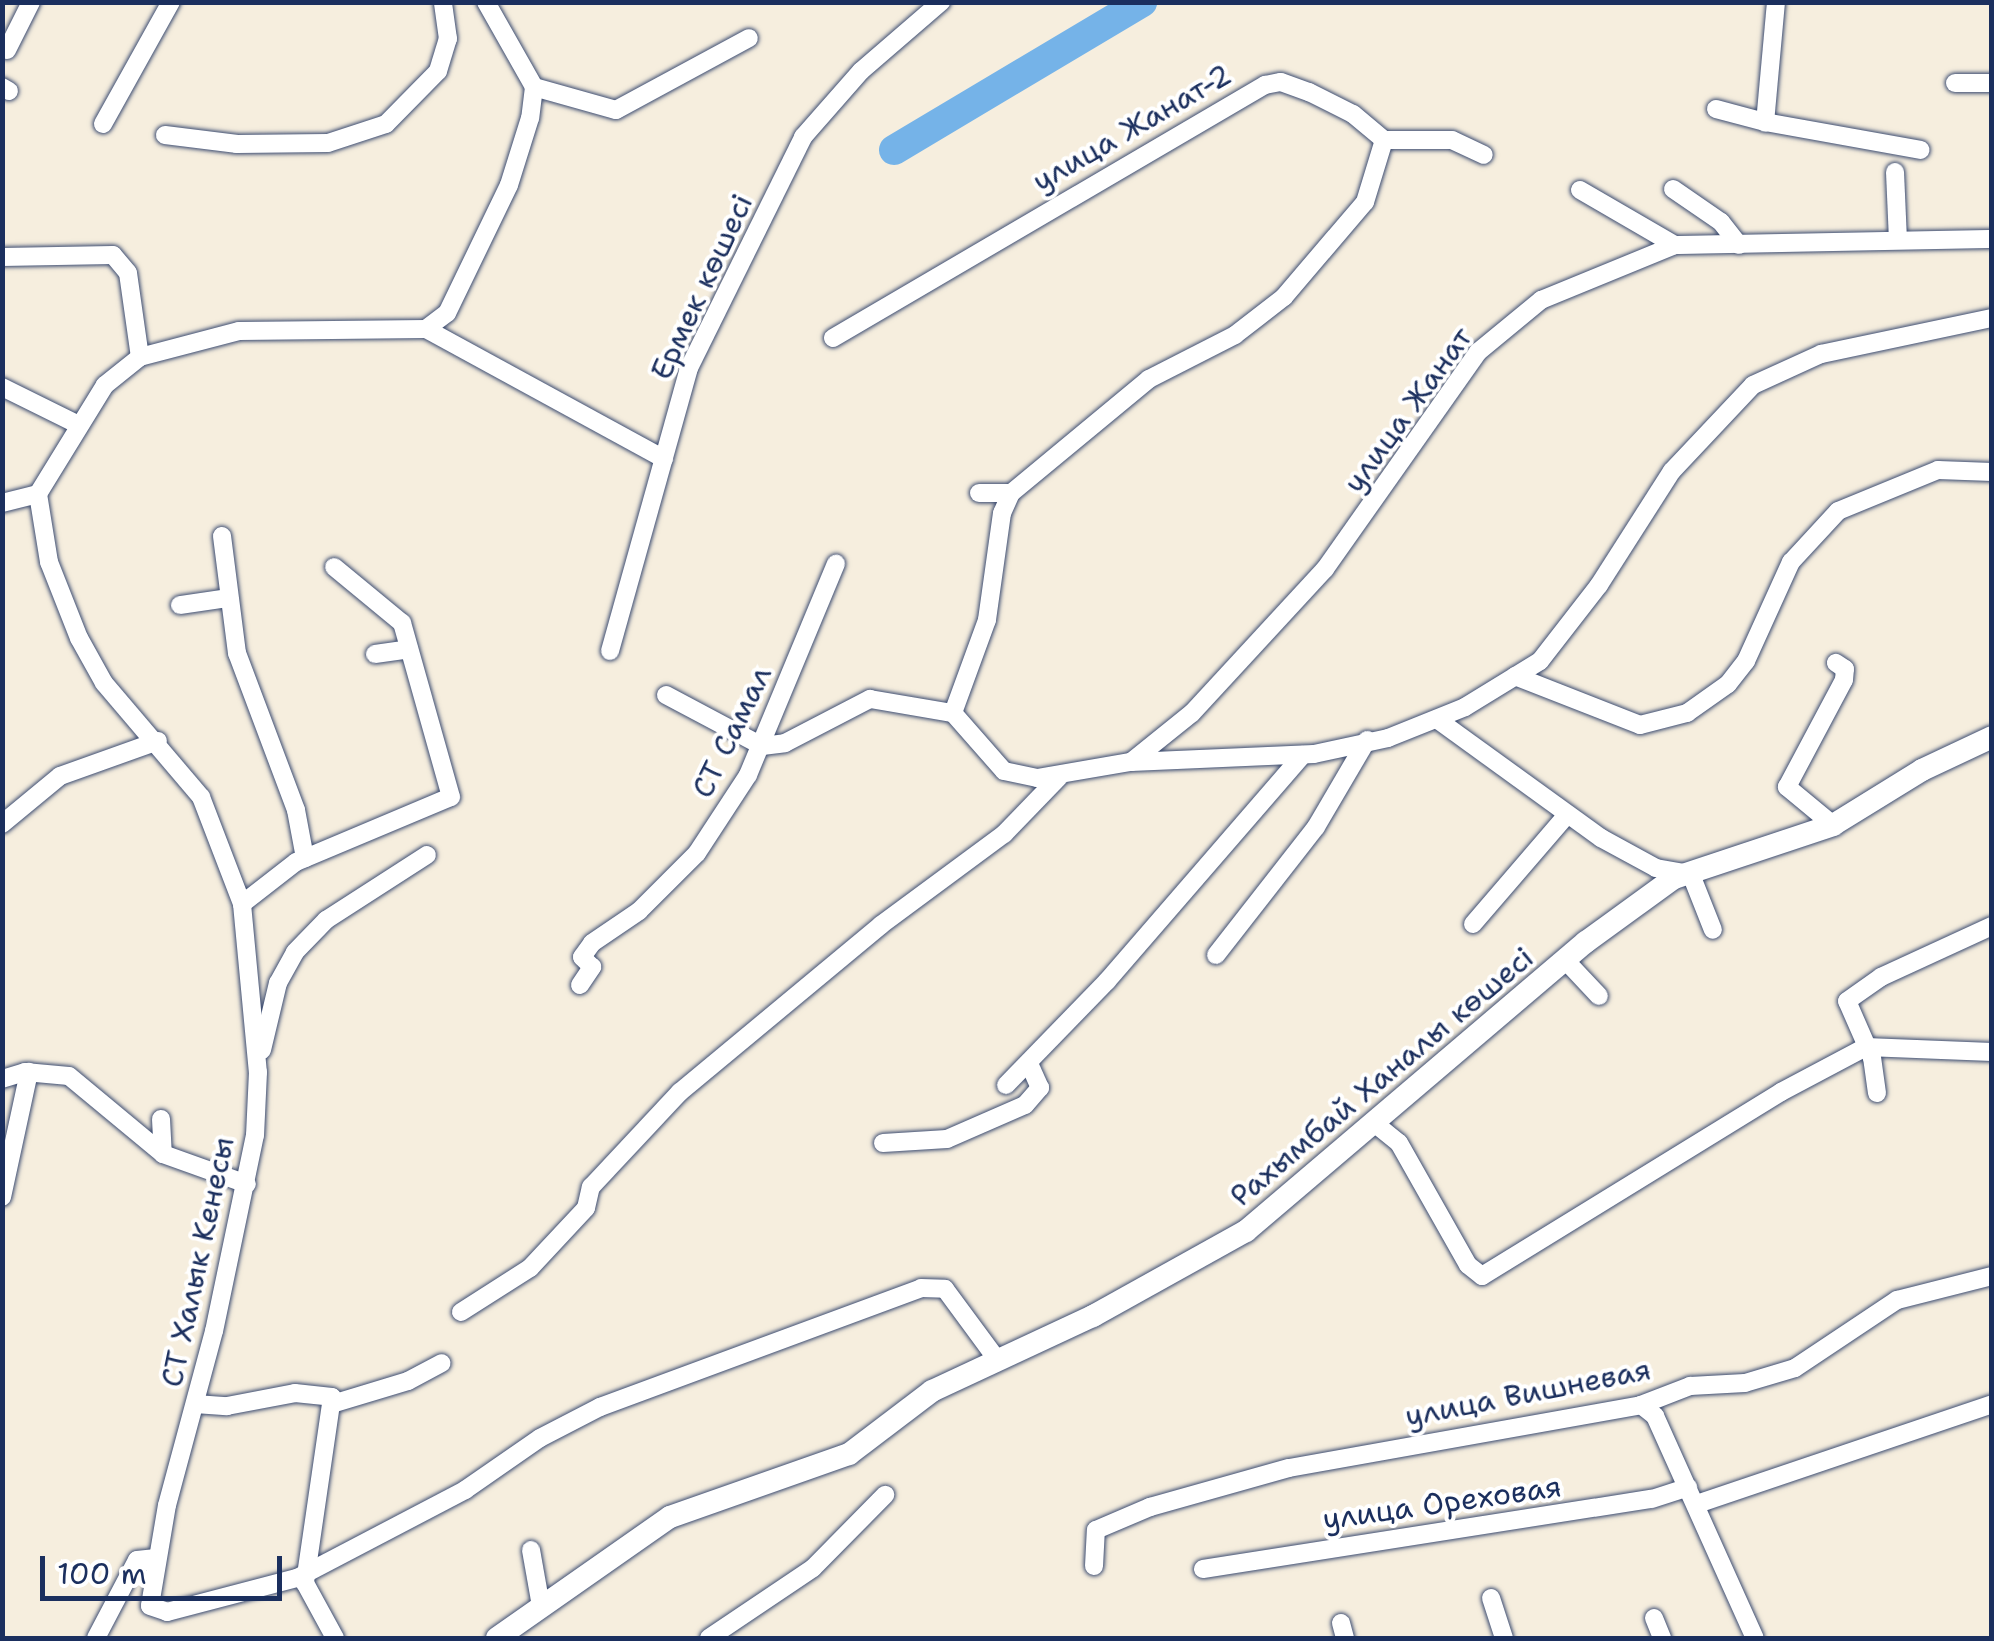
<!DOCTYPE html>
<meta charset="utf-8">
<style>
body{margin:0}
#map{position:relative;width:1994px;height:1641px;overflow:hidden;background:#f6eede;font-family:"Shantell Sans",sans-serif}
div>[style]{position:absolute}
.river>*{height:30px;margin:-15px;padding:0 15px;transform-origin:15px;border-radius:15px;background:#75b3e8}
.roads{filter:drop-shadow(0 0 2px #3c4c71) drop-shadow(0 0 2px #3c4c71)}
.minor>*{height:18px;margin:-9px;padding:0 9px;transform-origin:9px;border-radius:9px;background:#fff}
.tertiary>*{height:22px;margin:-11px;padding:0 11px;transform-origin:11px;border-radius:11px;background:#fff}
span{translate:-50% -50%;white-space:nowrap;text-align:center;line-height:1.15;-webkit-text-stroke:8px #fff;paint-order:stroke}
.street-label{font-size:30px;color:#1b2f5e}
.frame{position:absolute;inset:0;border:5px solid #1b2f5e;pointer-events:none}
.scale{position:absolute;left:40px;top:1556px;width:242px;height:45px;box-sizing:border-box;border:5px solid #1b2f5e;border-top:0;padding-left:12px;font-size:30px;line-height:35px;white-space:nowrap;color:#1b2f5e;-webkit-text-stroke:8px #fff;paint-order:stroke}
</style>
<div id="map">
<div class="river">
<div style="left:894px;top:150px;width:289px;rotate:-30.8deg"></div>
</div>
<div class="roads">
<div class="minor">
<div style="left:486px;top:2px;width:98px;rotate:60.5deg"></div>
<div style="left:534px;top:87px;width:31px;rotate:97deg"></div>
<div style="left:530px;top:118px;width:70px;rotate:107.4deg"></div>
<div style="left:509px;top:185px;width:142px;rotate:115.8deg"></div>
<div style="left:447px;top:313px;width:26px;rotate:143deg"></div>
<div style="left:426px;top:329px;width:187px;rotate:179.4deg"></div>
<div style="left:239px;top:331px;width:102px;rotate:165.3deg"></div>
<div style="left:140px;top:357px;width:45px;rotate:141.3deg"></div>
<div style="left:105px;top:385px;width:128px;rotate:121.6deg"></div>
<div style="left:38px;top:494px;width:69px;rotate:80.8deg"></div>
<div style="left:49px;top:562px;width:82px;rotate:68.5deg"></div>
<div style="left:79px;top:638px;width:51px;rotate:60.9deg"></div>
<div style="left:104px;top:683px;width:150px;rotate:49.6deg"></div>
<div style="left:201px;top:797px;width:115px;rotate:69deg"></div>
<div style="left:242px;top:904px;width:169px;rotate:84.6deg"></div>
<div style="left:258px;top:1072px;width:63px;rotate:92.7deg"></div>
<div style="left:255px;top:1135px;width:200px;rotate:101.8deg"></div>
<div style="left:214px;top:1331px;width:180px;rotate:105.1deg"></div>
<div style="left:167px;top:1505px;width:102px;rotate:99.6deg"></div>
<div style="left:150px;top:1606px;width:18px;rotate:19deg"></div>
<div style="left:167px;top:1612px;width:134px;rotate:-14.7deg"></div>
<div style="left:297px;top:1578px;width:190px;rotate:-27.6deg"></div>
<div style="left:465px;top:1490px;width:91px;rotate:-34.7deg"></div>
<div style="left:540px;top:1438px;width:68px;rotate:-27.3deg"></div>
<div style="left:600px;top:1407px;width:342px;rotate:-20.3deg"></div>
<div style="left:921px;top:1288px;width:24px;rotate:2deg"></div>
<div style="left:945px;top:1289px;width:89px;rotate:53.6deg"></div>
<div style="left:1776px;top:2px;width:121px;rotate:95.2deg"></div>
<div style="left:1765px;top:122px;width:158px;rotate:10.2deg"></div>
<div style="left:7px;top:50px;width:54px;rotate:-63.4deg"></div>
<div style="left:1955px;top:83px;width:37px"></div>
<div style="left:2px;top:87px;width:8px;rotate:30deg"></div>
<div style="left:534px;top:87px;width:85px;rotate:15.7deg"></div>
<div style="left:616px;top:110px;width:151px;rotate:-28.4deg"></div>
<div style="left:1716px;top:109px;width:51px;rotate:14.9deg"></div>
<div style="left:103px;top:124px;width:140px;rotate:-60.9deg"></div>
<div style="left:165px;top:135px;width:73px;rotate:7.1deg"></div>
<div style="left:237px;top:144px;width:91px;rotate:-0.6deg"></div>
<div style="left:328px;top:143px;width:61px;rotate:-18.1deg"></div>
<div style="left:386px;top:124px;width:74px;rotate:-45.5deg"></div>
<div style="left:438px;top:71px;width:34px;rotate:-73deg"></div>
<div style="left:448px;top:39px;width:37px;rotate:-98deg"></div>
<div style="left:1384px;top:140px;width:68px"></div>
<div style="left:1452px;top:140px;width:35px;rotate:25deg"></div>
<div style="left:1895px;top:172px;width:68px;rotate:87.5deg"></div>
<div style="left:1673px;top:189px;width:58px;rotate:34.5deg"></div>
<div style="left:1721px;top:222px;width:29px;rotate:52deg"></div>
<div style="left:1580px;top:190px;width:110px;rotate:30.1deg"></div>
<div style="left:2px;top:257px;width:111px;rotate:-1deg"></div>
<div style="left:113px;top:255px;width:23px;rotate:50deg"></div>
<div style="left:128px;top:273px;width:85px;rotate:81.9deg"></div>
<div style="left:426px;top:329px;width:271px;rotate:28.6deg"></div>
<div style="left:833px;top:338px;width:501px;rotate:-30.36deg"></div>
<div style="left:1265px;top:85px;width:16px;rotate:-11deg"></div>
<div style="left:1281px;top:82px;width:30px;rotate:20deg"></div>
<div style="left:1309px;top:92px;width:49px;rotate:26.6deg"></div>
<div style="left:1353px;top:114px;width:40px;rotate:40deg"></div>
<div style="left:1384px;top:140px;width:65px;rotate:107deg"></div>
<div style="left:1365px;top:202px;width:125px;rotate:130.5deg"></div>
<div style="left:1284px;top:297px;width:62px;rotate:142.2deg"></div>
<div style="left:1235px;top:335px;width:97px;rotate:152.9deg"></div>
<div style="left:1149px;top:379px;width:179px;rotate:140.4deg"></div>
<div style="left:1011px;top:493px;width:22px;rotate:114deg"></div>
<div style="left:1002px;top:513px;width:108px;rotate:98deg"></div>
<div style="left:987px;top:620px;width:99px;rotate:110.1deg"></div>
<div style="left:953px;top:713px;width:77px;rotate:48.7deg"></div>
<div style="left:1004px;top:771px;width:34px;rotate:12deg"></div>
<div style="left:1037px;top:778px;width:95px;rotate:-9.7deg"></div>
<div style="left:1131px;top:762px;width:183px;rotate:-2.5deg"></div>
<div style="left:1314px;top:754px;width:76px;rotate:-12.2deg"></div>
<div style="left:1388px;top:738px;width:83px;rotate:-21.9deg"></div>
<div style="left:1465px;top:707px;width:88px;rotate:-31.5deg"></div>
<div style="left:1540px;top:661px;width:96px;rotate:-52.2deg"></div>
<div style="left:1599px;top:585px;width:135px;rotate:-57.4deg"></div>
<div style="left:1672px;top:471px;width:118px;rotate:-46.7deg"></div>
<div style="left:1753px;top:385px;width:75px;rotate:-24.5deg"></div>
<div style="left:1821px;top:354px;width:175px;rotate:-11.9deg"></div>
<div style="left:2px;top:387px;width:84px;rotate:26.3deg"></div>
<div style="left:979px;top:493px;width:32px"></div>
<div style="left:2px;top:503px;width:37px;rotate:-14deg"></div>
<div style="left:222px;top:536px;width:118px;rotate:82.7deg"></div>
<div style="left:237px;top:653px;width:168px;rotate:69.4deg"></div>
<div style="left:296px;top:810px;width:49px;rotate:79.4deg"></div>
<div style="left:180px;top:605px;width:49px;rotate:-8.3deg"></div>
<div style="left:610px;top:651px;width:294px;rotate:-74.4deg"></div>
<div style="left:689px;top:368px;width:258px;rotate:-63.7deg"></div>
<div style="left:803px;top:137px;width:88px;rotate:-48.7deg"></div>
<div style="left:861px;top:71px;width:106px;rotate:-40.8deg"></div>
<div style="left:375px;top:654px;width:34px;rotate:-8deg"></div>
<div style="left:1515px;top:676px;width:134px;rotate:21.4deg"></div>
<div style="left:1640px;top:725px;width:49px;rotate:-14.3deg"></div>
<div style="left:1687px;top:713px;width:50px;rotate:-35.3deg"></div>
<div style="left:1728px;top:684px;width:29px;rotate:-52deg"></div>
<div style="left:1746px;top:661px;width:109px;rotate:-65.6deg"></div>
<div style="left:1791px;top:562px;width:69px;rotate:-47.3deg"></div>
<div style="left:1838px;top:511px;width:108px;rotate:-22.3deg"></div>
<div style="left:1938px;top:470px;width:54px;rotate:2.1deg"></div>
<div style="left:666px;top:695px;width:109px;rotate:28deg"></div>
<div style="left:762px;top:746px;width:23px;rotate:-7deg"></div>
<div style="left:785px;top:743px;width:96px;rotate:-27.4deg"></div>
<div style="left:870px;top:699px;width:84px;rotate:9.6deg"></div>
<div style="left:1438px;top:720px;width:201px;rotate:35.9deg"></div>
<div style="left:1601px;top:838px;width:63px;rotate:28.6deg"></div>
<div style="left:1656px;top:868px;width:29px;rotate:10deg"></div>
<div style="left:1131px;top:762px;width:78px;rotate:-38.8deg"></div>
<div style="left:1192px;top:713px;width:196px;rotate:-47.3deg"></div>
<div style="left:1325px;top:569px;width:266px;rotate:-54.8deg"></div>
<div style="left:1478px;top:352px;width:82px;rotate:-39.5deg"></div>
<div style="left:1541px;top:300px;width:145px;rotate:-22.3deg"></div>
<div style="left:1675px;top:245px;width:317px;rotate:-1.1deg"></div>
<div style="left:2px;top:824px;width:75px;rotate:-39.6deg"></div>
<div style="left:60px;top:776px;width:104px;rotate:-19.7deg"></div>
<div style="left:1833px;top:825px;width:60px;rotate:-140.4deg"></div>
<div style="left:1787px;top:787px;width:121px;rotate:-62deg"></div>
<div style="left:1844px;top:680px;width:11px;rotate:-85deg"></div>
<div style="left:1845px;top:669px;width:11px;rotate:-146deg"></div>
<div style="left:1690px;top:872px;width:62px;rotate:68.4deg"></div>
<div style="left:242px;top:904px;width:68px;rotate:-37.9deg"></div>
<div style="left:296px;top:862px;width:168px;rotate:-22.8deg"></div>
<div style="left:451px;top:797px;width:181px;rotate:-105.7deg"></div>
<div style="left:402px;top:623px;width:88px;rotate:-140.5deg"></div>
<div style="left:1473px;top:924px;width:143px;rotate:-49.3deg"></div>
<div style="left:1216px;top:955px;width:162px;rotate:-52deg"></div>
<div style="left:1316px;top:827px;width:101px;rotate:-59.6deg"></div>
<div style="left:1566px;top:961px;width:48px;rotate:46.7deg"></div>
<div style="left:580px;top:985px;width:22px;rotate:-56deg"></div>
<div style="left:592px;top:967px;width:14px;rotate:-135deg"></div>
<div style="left:582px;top:957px;width:17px;rotate:-54deg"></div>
<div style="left:592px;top:943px;width:57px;rotate:-34.2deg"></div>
<div style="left:639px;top:911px;width:82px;rotate:-45deg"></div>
<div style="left:697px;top:853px;width:93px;rotate:-56.8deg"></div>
<div style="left:748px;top:775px;width:229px;rotate:-67.4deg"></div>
<div style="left:262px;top:1050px;width:69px;rotate:-76.6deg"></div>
<div style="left:278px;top:983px;width:35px;rotate:-61deg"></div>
<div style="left:295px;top:952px;width:45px;rotate:-45.9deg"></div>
<div style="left:326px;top:920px;width:120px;rotate:-32.8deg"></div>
<div style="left:2px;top:1079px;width:24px;rotate:-17deg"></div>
<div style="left:25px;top:1072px;width:44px;rotate:5.2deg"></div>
<div style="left:69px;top:1076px;width:122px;rotate:39.7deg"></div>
<div style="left:163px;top:1154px;width:89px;rotate:19.7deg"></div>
<div style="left:1006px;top:1085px;width:145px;rotate:-45.8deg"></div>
<div style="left:1107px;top:981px;width:299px;rotate:-49.1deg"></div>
<div style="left:1877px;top:1093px;width:35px;rotate:-98deg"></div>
<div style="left:1872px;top:1058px;width:62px;rotate:-113.7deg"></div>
<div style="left:1847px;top:1001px;width:42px;rotate:-35.2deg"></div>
<div style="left:1881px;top:977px;width:122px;rotate:-24.7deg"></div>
<div style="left:161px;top:1119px;width:35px;rotate:87deg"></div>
<div style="left:1373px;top:1122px;width:33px;rotate:39deg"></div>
<div style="left:1399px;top:1143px;width:140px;rotate:60.5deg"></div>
<div style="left:1468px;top:1265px;width:18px;rotate:38deg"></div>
<div style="left:1482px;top:1276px;width:351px;rotate:-31.6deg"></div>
<div style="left:1781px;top:1092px;width:96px;rotate:-27.9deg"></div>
<div style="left:1866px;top:1047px;width:126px;rotate:2.3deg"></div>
<div style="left:883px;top:1143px;width:64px;rotate:-3.6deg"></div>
<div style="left:947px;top:1139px;width:85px;rotate:-23.6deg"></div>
<div style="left:1025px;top:1105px;width:23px;rotate:-49deg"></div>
<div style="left:1040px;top:1088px;width:27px;rotate:-114deg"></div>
<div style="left:2px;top:1197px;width:128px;rotate:-77.8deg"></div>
<div style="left:461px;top:1312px;width:82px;rotate:-32.5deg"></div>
<div style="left:530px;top:1268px;width:82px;rotate:-47deg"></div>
<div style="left:586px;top:1208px;width:22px;rotate:-77deg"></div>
<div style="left:591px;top:1187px;width:130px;rotate:-46.9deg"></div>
<div style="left:680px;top:1092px;width:261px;rotate:-39.7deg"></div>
<div style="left:881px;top:925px;width:153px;rotate:-36.5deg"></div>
<div style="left:1004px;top:834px;width:79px;rotate:-46deg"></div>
<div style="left:195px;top:1404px;width:32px;rotate:4deg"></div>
<div style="left:227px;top:1406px;width:69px;rotate:-10.8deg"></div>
<div style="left:295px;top:1393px;width:37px;rotate:6deg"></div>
<div style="left:332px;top:1397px;width:188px;rotate:98.3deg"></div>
<div style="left:305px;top:1583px;width:63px;rotate:61.4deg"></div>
<div style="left:332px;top:1404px;width:79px;rotate:-16.8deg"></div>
<div style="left:408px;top:1381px;width:38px;rotate:-28deg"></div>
<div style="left:1641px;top:1405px;width:18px;rotate:38deg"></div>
<div style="left:1655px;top:1416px;width:243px;rotate:65.8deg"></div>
<div style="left:1697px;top:1504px;width:311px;rotate:-18.7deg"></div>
<div style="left:531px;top:1550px;width:57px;rotate:79.9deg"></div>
<div style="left:1094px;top:1566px;width:36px;rotate:-87deg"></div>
<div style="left:1096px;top:1530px;width:59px;rotate:-23.1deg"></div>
<div style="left:1150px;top:1507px;width:144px;rotate:-15.7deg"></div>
<div style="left:1289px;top:1468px;width:358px;rotate:-10.1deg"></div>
<div style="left:1641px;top:1405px;width:53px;rotate:-21.2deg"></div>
<div style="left:1690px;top:1386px;width:55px;rotate:-3.1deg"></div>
<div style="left:1745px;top:1383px;width:52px;rotate:-16.7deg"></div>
<div style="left:1795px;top:1368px;width:123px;rotate:-33.7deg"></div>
<div style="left:1897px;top:1300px;width:98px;rotate:-14.2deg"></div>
<div style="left:1203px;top:1569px;width:454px;rotate:-8.9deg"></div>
<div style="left:1652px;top:1499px;width:38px;rotate:-18deg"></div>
<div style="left:1491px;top:1598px;width:42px;rotate:72deg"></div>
<div style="left:1654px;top:1618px;width:22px;rotate:68deg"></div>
<div style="left:1341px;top:1623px;width:16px;rotate:75deg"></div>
<div style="left:96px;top:1638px;width:88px;rotate:-62.3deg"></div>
<div style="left:137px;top:1560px;width:19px;rotate:-6deg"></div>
<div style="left:709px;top:1638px;width:125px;rotate:-33.9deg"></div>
<div style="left:813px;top:1568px;width:103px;rotate:-45.4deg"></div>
</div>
<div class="tertiary">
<div style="left:497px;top:1638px;width:211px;rotate:-35deg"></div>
<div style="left:670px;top:1517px;width:190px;rotate:-19.4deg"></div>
<div style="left:849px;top:1454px;width:104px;rotate:-37.2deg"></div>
<div style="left:932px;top:1391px;width:178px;rotate:-25deg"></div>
<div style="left:1093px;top:1316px;width:175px;rotate:-29.1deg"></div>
<div style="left:1246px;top:1231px;width:446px;rotate:-40.4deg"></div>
<div style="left:1586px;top:942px;width:109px;rotate:-36deg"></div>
<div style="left:1674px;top:878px;width:168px;rotate:-18.4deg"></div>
<div style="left:1833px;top:825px;width:105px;rotate:-31.7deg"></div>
<div style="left:1922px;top:770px;width:77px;rotate:-25.2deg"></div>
</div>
</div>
<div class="street-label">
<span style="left:1132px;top:128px;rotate:-30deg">улица Жанат-2</span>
<span style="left:702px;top:287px;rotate:-65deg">Ермек көшесі</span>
<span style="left:1408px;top:410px;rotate:-54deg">улица Жанат</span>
<span style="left:732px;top:732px;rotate:-64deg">СТ Самал</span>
<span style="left:1382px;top:1077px;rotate:-40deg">Рахымбай Ханалы көшесі</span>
<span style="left:198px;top:1262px;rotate:-78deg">СТ Халык Кенесы</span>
<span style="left:1528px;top:1393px;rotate:-11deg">улица Вишневая</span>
<span style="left:1442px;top:1503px;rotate:-8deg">улица Ореховая</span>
</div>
<div class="frame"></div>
<div class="scale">100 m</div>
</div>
